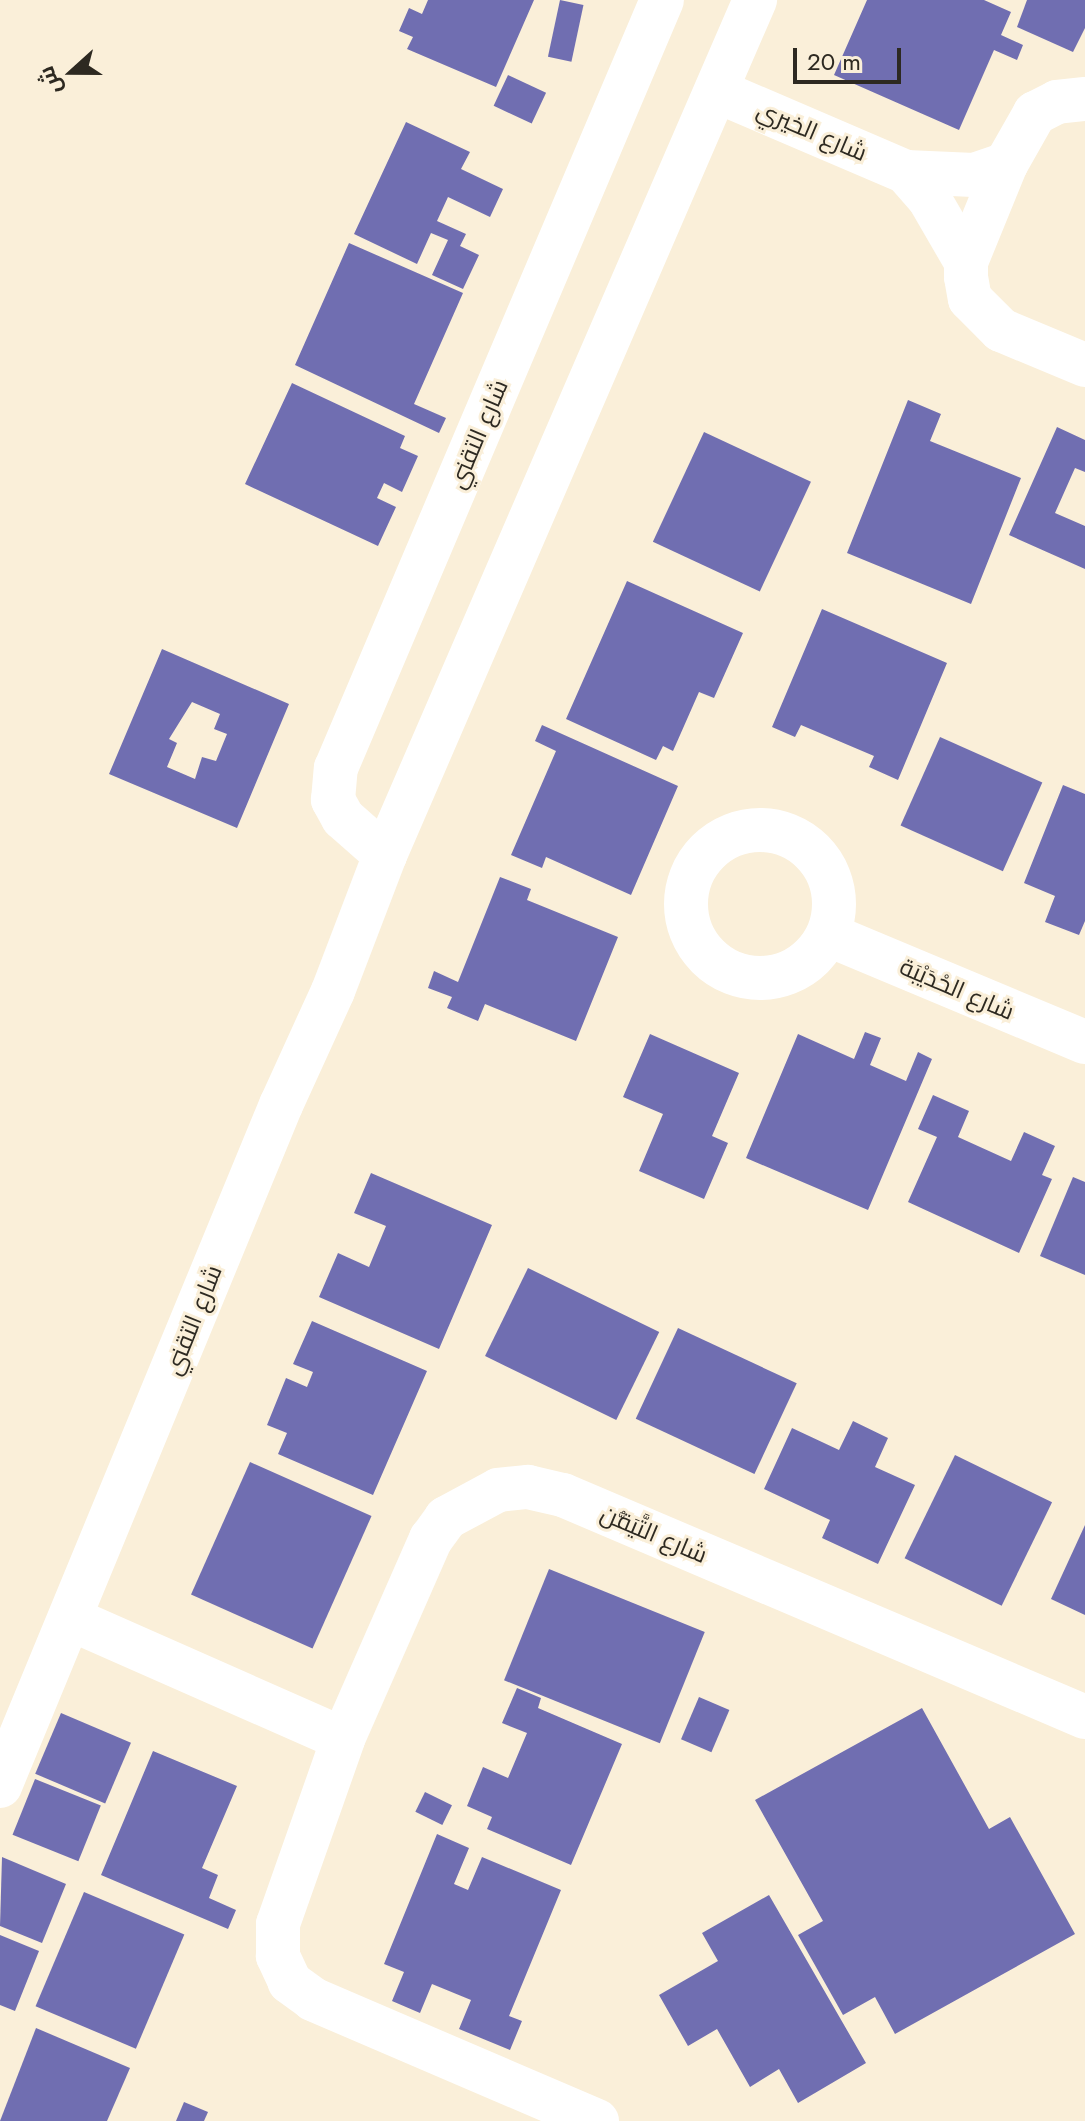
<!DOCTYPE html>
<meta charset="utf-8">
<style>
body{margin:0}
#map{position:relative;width:1085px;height:2121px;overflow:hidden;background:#faefd9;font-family:Jost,Cairo,sans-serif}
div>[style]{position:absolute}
.building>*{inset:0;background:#706eb1;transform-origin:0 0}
.minor>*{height:44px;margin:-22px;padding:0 22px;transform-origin:22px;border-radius:22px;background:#fff}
.minor>.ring{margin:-22px;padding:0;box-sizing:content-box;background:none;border:44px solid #fff;border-radius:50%}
span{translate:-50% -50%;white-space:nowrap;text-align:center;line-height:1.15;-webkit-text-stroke:6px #faefd9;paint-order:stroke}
.street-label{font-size:24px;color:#2d2921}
.north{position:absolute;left:32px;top:32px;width:80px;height:80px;-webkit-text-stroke:6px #faefd9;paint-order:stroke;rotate:249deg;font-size:22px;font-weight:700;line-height:32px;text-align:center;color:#2d2921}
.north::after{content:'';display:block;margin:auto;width:28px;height:36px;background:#2d2921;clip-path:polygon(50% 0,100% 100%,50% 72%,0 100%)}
.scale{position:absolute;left:793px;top:48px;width:108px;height:36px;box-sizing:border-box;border:4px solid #2d2921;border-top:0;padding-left:10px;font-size:24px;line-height:28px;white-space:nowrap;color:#2d2921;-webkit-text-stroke:6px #faefd9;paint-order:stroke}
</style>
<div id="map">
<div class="building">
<div style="clip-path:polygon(428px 0,534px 0,496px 87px,407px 49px,413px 37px,399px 31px,409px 8px,422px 14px)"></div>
<div style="left:560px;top:0;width:24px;height:58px;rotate:12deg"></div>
<div style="clip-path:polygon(867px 0,984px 0,1011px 12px,1001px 35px,1023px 45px,1017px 60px,994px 50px,959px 130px,834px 75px)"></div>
<div style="clip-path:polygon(1027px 0,1085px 0,1085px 28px,1073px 52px,1017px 27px)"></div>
<div style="left:508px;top:75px;width:42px;height:34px;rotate:25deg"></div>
<div style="clip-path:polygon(406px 122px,470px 152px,461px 169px,503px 189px,490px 217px,448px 197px,437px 221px,466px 234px,460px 246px,479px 255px,463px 289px,432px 275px,448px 240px,431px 233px,417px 264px,354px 234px)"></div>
<div style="clip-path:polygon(349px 243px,463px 293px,414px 404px,446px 418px,439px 433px,295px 365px)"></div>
<div style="clip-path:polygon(292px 383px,405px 436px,400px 448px,418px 456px,402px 492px,384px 483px,377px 498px,396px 507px,378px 546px,245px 484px)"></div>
<div style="clip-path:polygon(908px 400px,941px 414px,930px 441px,1021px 478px,971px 604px,847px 553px)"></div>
<div style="clip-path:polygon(1057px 427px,1085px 440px,1085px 472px,1075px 468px,1055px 513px,1085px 526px,1085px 569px,1009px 535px)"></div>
<div style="left:704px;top:432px;width:118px;height:121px;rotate:25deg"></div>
<div style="clip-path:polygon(627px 581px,743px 633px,714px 698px,699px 692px,673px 751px,663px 746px,656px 760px,566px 719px)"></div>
<div style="clip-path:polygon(822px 609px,947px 663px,898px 780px,869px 767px,874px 756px,801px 725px,795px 737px,772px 727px)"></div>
<div style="clip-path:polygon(evenodd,162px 649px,289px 704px,237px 828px,109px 774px,162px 649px,192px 702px,220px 714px,214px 729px,227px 734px,216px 761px,202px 757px,195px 779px,167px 767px,177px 743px,169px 739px,192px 702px)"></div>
<div style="clip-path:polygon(542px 725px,678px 786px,631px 895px,546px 857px,542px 868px,511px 855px,556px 751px,535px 741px)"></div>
<div style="left:940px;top:737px;width:112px;height:97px;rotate:24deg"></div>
<div style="clip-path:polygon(1063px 785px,1085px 794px,1085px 921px,1079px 935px,1045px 922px,1055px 896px,1024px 883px)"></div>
<div style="clip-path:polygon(500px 877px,531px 889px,527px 900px,618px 937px,576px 1041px,485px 1004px,478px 1021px,447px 1008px,452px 997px,428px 988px,434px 971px,458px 982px)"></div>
<div style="clip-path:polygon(865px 1032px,881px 1038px,870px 1065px,906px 1081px,918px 1052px,932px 1059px,868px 1210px,746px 1158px,798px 1034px,854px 1059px)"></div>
<div style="clip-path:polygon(650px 1034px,739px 1073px,712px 1136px,728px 1143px,704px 1199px,639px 1171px,663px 1114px,623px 1097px)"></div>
<div style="clip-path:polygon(933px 1095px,969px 1111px,958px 1137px,1011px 1161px,1024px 1132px,1055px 1146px,1042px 1175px,1052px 1179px,1019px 1253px,908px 1202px,937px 1137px,918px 1129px)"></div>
<div style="clip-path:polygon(371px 1173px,492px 1225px,439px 1349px,319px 1297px,338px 1253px,369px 1267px,386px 1226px,354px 1213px)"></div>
<div style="clip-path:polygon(1073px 1177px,1085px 1182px,1085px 1275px,1040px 1256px)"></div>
<div style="left:528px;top:1268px;width:146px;height:98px;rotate:26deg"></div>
<div style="clip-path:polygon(312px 1321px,427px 1371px,373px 1495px,278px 1454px,287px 1433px,267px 1425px,286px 1378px,307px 1387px,313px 1372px,293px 1364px)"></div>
<div style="left:678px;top:1328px;width:131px;height:100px;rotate:25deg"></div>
<div style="clip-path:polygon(853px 1421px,888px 1438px,875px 1467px,915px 1485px,878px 1564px,822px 1538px,830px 1520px,764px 1489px,792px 1428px,839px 1450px)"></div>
<div style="left:955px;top:1455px;width:108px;height:115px;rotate:26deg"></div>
<div style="left:250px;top:1462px;width:133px;height:145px;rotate:24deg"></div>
<div style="clip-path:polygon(1085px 1525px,1085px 1615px,1051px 1599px)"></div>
<div style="left:549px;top:1569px;width:168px;height:120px;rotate:22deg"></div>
<div style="clip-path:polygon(517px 1688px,541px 1698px,538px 1708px,622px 1744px,571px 1865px,487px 1829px,492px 1817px,467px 1806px,483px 1767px,508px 1778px,527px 1733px,502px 1723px)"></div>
<div style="left:699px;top:1697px;width:33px;height:46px;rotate:23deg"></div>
<div style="clip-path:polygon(922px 1708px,989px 1829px,1010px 1817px,1075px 1934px,895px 2034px,875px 1997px,843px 2015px,798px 1935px,823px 1921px,755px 1800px)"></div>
<div style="left:61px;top:1713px;width:76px;height:66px;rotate:23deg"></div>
<div style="clip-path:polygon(153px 1751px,237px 1786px,202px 1868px,218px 1875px,209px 1898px,236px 1910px,228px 1929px,101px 1875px)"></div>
<div style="left:35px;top:1779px;width:71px;height:60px;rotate:22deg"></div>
<div style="left:425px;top:1792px;width:30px;height:22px;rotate:26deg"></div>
<div style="clip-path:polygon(437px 1834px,469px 1848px,454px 1884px,468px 1890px,482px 1857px,561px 1890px,509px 2016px,522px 2021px,510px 2050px,459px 2029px,471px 2000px,432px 1984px,420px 2013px,392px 2001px,404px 1972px,384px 1964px)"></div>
<div style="clip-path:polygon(2px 1857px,66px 1884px,42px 1943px,0 1926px)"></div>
<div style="left:84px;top:1892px;width:109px;height:124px;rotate:23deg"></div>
<div style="clip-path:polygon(769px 1895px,866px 2063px,798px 2103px,779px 2069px,750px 2087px,717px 2029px,688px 2046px,659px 1995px,718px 1961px,702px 1933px)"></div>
<div style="clip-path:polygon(0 1935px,39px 1951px,15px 2011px,0 2005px)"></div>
<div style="clip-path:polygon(36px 2028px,130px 2068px,107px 2121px,0 2121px)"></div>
<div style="clip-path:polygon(184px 2102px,208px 2112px,204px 2121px,176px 2121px)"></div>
</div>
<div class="minor">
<div style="left:717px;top:91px;width:206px;rotate:23.2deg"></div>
<div style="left:906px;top:172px;width:68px;rotate:2.5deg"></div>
<div style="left:974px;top:175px;width:34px;rotate:-19deg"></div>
<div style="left:1085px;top:99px;width:28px;rotate:174deg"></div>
<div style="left:1057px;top:102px;width:25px;rotate:153deg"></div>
<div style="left:1035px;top:113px;width:59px;rotate:119.6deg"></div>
<div style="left:1006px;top:164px;width:106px;rotate:112.2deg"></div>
<div style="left:966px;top:262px;width:15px;rotate:90deg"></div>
<div style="left:966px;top:277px;width:22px;rotate:80deg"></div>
<div style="left:970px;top:299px;width:44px;rotate:45deg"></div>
<div style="left:1001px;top:330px;width:91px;rotate:22.6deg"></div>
<div style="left:906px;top:172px;width:37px;rotate:49deg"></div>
<div style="left:930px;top:200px;width:72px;rotate:59.9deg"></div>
<div class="ring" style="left:686px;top:830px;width:104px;height:104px"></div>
<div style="left:385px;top:855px;width:56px;rotate:-138.6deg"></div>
<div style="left:343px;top:818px;width:21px;rotate:-119deg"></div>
<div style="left:333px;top:800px;width:32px;rotate:-85deg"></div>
<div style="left:336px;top:768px;width:834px;rotate:-67deg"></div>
<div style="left:829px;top:935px;width:277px;rotate:22.7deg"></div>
<div style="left:71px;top:1619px;width:297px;rotate:23.8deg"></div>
<div style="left:0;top:1786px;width:737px;rotate:-67.58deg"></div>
<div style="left:281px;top:1105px;width:125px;rotate:-65.5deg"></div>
<div style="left:333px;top:991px;width:146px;rotate:-69.1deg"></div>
<div style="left:385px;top:855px;width:932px;rotate:-66.6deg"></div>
<div style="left:597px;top:2121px;width:309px;rotate:-156.8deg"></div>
<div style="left:313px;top:1999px;width:29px;rotate:-144deg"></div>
<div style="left:290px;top:1982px;width:29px;rotate:-115deg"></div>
<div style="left:278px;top:1956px;width:32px;rotate:-90deg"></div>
<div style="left:278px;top:1924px;width:196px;rotate:-70.6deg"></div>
<div style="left:343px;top:1739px;width:219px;rotate:-66.3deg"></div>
<div style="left:431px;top:1539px;width:26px;rotate:-54deg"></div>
<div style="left:446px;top:1518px;width:59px;rotate:-28.3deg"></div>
<div style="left:498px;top:1490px;width:30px;rotate:-6deg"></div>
<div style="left:528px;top:1487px;width:36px;rotate:13deg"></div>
<div style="left:563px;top:1495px;width:567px;rotate:23.04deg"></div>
</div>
<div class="street-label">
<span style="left:812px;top:131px;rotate:23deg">شارع الخيري</span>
<span style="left:478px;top:434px;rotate:-67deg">شارع التقني</span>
<span style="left:957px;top:989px;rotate:23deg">شارع الحْدَيْبَة</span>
<span style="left:193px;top:1320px;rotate:-68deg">شارع التقني</span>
<span style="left:654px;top:1534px;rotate:23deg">شارع التَّيَقُّن</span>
</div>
<div class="north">ش</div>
<div class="scale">20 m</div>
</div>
